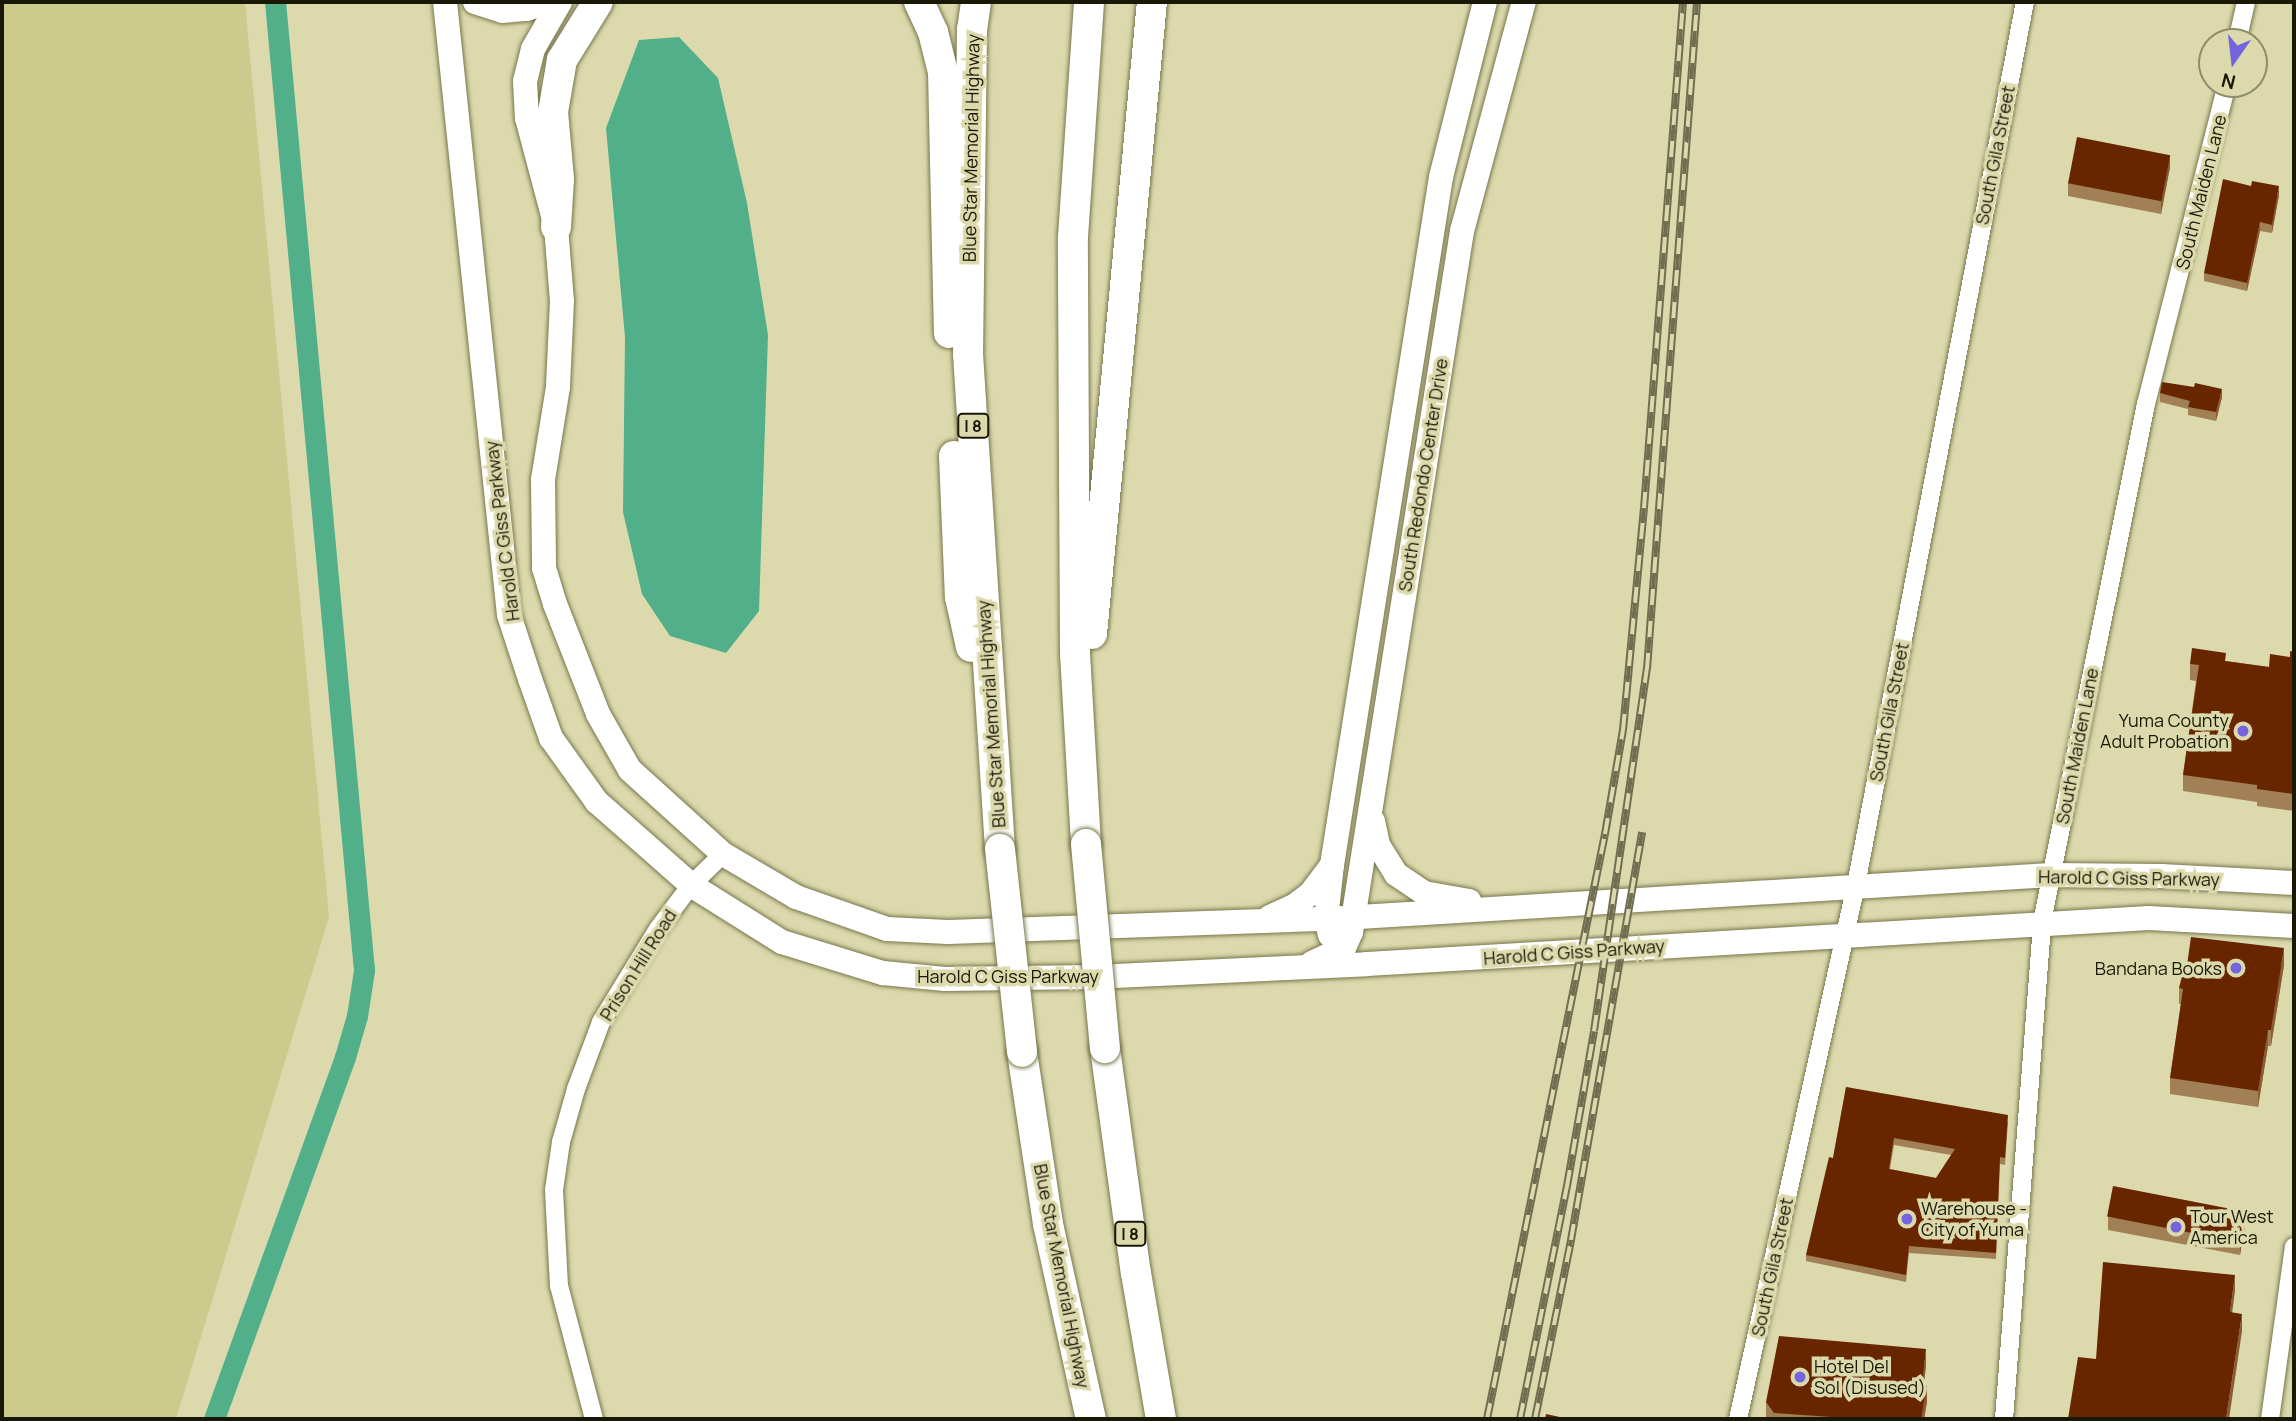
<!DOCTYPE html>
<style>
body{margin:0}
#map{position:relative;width:2296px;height:1421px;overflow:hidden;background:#dcdaad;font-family:Manrope,sans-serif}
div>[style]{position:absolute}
.green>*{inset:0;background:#cdca8e}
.water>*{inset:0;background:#51af8a}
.canal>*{height:21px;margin:-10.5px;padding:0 10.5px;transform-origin:10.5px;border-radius:10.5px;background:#51af8a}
.roads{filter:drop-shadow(0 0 2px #78764c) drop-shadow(0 0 2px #78764c)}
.street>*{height:18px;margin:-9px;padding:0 9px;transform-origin:9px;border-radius:9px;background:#fff}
.secondary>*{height:24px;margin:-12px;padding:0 12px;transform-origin:12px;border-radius:12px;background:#fff}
.highway>*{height:30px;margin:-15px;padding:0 15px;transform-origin:15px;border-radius:15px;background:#fff}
.rail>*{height:8px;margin-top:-4px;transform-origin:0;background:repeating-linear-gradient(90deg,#dcdaad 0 16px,#706e51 0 32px);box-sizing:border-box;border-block:2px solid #706e51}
.bridges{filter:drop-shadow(0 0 2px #78764c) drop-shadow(0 0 2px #78764c)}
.highway-bridge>*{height:30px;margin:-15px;padding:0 15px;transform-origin:15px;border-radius:15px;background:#fff}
.wall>*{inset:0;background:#a28056}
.shaded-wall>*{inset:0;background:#8b5c34}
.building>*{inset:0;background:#682600;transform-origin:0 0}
.dots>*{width:19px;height:19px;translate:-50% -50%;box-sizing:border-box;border:4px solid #dcdaad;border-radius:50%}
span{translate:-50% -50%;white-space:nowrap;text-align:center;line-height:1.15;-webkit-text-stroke:7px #dcdaad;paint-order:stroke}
.shield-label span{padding:2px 5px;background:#dcdaad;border:2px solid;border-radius:5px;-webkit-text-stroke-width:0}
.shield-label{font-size:16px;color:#191807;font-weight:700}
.street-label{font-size:18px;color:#191807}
.poi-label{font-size:18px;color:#191807}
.right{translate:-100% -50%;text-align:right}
.left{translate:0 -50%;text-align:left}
.frame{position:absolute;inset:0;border:4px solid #191807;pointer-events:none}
.north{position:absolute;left:2198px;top:28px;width:70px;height:70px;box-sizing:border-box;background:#dcdaad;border:2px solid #8e8c6b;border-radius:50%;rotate:194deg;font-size:19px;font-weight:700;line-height:28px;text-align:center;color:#191807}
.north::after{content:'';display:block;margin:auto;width:24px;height:32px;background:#7464de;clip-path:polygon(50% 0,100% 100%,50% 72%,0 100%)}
</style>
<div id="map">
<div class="green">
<div style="clip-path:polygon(2px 2px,245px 2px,329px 917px,176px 1419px,2px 1419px)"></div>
</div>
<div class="water">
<div style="clip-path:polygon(679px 37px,718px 78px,747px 203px,768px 335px,759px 611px,726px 653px,670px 636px,642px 594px,623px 512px,625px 337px,606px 128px,639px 40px)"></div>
</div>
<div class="canal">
<div style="left:214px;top:1419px;width:385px;rotate:-70.1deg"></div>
<div style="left:345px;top:1057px;width:43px;rotate:-73.7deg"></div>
<div style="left:357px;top:1016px;width:47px;rotate:-81.3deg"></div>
<div style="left:364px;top:970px;width:972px;rotate:-95.25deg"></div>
</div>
<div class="roads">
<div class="street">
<div style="left:2237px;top:42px;width:41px;rotate:-77.3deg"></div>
<div style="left:594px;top:1419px;width:138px;rotate:-104.7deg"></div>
<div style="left:559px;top:1286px;width:96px;rotate:-93deg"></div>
<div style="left:554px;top:1190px;width:49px;rotate:-81.7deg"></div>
<div style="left:561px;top:1142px;width:55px;rotate:-74.2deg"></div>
<div style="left:576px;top:1089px;width:72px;rotate:-69.5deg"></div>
<div style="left:601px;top:1022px;width:109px;rotate:-58.5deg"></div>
<div style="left:658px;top:929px;width:55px;rotate:-53.1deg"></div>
<div style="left:691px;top:885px;width:45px;rotate:-44.1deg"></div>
<div style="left:1738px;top:1419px;width:547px;rotate:-77.54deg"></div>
<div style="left:1856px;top:885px;width:899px;rotate:-79.17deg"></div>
<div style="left:2004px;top:1419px;width:498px;rotate:-85.6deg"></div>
<div style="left:2042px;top:922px;width:528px;rotate:-78.65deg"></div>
<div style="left:2146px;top:404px;width:330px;rotate:-75.8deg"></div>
<div style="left:2270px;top:1419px;width:174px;rotate:-82.1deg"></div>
</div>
<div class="secondary">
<div style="left:445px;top:2px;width:616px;rotate:84.04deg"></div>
<div style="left:509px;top:615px;width:67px;rotate:71.8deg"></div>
<div style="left:530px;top:679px;width:63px;rotate:70.4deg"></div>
<div style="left:551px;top:738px;width:79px;rotate:54.3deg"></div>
<div style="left:597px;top:802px;width:125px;rotate:41.4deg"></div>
<div style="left:691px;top:885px;width:107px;rotate:32.1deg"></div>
<div style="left:782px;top:942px;width:106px;rotate:17.1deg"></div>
<div style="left:883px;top:973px;width:62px;rotate:5.5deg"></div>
<div style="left:945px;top:979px;width:149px;rotate:-0.8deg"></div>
<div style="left:1094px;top:977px;width:273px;rotate:-2.7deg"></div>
<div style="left:1367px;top:964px;width:783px;rotate:-3.37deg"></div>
<div style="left:2149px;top:918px;width:145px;rotate:3.2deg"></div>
<div style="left:475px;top:2px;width:28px;rotate:18deg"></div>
<div style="left:502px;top:11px;width:25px;rotate:-5deg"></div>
<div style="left:527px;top:9px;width:21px;rotate:-19deg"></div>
<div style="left:560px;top:2px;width:54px;rotate:119.9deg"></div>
<div style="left:533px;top:49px;width:33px;rotate:104deg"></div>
<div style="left:525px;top:81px;width:37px;rotate:87deg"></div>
<div style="left:527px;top:118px;width:113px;rotate:75.1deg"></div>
<div style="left:556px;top:227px;width:74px;rotate:85.4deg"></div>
<div style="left:562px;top:301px;width:86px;rotate:92.7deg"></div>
<div style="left:558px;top:387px;width:94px;rotate:99.2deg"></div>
<div style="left:543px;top:480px;width:88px;rotate:89.3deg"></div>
<div style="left:544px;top:568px;width:38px;rotate:73deg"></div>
<div style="left:555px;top:604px;width:118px;rotate:68.6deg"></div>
<div style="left:598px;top:714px;width:64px;rotate:60.3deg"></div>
<div style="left:630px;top:770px;width:125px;rotate:42.1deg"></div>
<div style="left:723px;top:854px;width:85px;rotate:30.5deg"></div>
<div style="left:796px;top:897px;width:96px;rotate:19.4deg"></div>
<div style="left:887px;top:929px;width:61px;rotate:2.8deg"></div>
<div style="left:948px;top:932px;width:378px;rotate:-2deg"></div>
<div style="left:1326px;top:919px;width:726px;rotate:-3.47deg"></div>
<div style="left:2051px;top:875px;width:110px;rotate:0.5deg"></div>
<div style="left:2161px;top:876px;width:133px;rotate:3deg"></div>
<div style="left:1373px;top:821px;width:25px;rotate:78deg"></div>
<div style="left:1378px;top:845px;width:34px;rotate:58deg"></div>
<div style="left:1396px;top:874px;width:34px;rotate:34deg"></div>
<div style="left:1424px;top:893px;width:46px;rotate:10.1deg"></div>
<div style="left:1270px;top:917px;width:26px;rotate:-25deg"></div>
<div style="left:1294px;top:906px;width:21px;rotate:-37deg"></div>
<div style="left:1311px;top:893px;width:35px;rotate:-53deg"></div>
<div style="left:1330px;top:935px;width:16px;rotate:-104deg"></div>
<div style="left:1326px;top:919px;width:54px;rotate:-83.7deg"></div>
<div style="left:1332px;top:865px;width:697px;rotate:-81deg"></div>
<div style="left:1441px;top:177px;width:180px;rotate:-75.9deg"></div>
<div style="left:1312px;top:963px;width:35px;rotate:-25deg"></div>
<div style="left:1344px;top:948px;width:17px;rotate:-66deg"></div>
<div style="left:1351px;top:932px;width:710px;rotate:-81deg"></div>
<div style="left:1462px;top:231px;width:237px;rotate:-74.9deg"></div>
</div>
<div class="highway">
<div style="left:919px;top:2px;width:33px;rotate:65deg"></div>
<div style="left:933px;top:32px;width:41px;rotate:76deg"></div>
<div style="left:943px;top:72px;width:261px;rotate:88.7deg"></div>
<div style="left:976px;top:2px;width:27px;rotate:98deg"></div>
<div style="left:972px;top:29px;width:325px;rotate:90.7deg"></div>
<div style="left:968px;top:354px;width:496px;rotate:86.3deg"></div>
<div style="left:556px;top:227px;width:48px;rotate:-86.4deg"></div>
<div style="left:559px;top:179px;width:67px;rotate:-95.1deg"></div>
<div style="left:553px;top:112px;width:53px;rotate:-80.2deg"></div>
<div style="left:562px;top:60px;width:68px;rotate:-58.2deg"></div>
<div style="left:954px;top:456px;width:141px;rotate:87.6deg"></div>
<div style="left:960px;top:597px;width:51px;rotate:77.6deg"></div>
<div style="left:1092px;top:634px;width:635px;rotate:-84.58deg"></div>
<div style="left:1086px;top:844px;width:190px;rotate:-93.3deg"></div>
<div style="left:1075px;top:654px;width:417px;rotate:-90.3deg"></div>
<div style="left:1073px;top:237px;width:236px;rotate:-86.1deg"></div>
<div style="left:1105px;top:1048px;width:227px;rotate:82.2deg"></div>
<div style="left:1136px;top:1273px;width:148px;rotate:80.3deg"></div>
<div style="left:1022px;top:1052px;width:174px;rotate:81.4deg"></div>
<div style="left:1048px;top:1224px;width:200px;rotate:77.6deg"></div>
</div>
</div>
<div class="rail">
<div style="left:1487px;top:1419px;width:597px;rotate:-78.6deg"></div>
<div style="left:1605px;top:834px;width:106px;rotate:-80.2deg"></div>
<div style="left:1623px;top:730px;width:223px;rotate:-84.6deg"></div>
<div style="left:1644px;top:508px;width:508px;rotate:-85.59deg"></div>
<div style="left:1520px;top:1419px;width:238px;rotate:-78.6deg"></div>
<div style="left:1567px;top:1186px;width:157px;rotate:-80.1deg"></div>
<div style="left:1594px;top:1031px;width:366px;rotate:-81.7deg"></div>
<div style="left:1647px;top:669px;width:669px;rotate:-85.71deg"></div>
<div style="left:1535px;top:1419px;width:183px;rotate:-78.6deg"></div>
<div style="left:1571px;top:1240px;width:414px;rotate:-80.1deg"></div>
</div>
<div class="bridges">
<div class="highway-bridge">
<div style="left:1086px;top:844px;width:205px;rotate:84.7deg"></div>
<div style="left:1000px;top:849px;width:204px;rotate:83.8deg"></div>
</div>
</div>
<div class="wall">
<div style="clip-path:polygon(2170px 167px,2161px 214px,2068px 196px,2068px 183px)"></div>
<div style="clip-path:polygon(2279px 195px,2272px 233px,2260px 231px,2247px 291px,2204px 281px,2204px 273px)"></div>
<div style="clip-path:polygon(2160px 393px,2222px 397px,2216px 421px,2188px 415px,2188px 409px,2160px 402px)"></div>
<div style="clip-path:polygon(2294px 652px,2294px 811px,2257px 806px,2257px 802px,2183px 791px,2183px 775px,2196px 681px,2190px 680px,2190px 664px,2226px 661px,2269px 667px,2290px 657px)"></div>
<div style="clip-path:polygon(2284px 965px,2271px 1046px,2268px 1046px,2258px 1107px,2170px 1094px,2170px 1078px,2181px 1004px,2179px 1004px,2179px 988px,2186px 972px)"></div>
<div style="clip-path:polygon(evenodd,1846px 1087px,2008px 1122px,2005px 1165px,2000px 1164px,1996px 1259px,1909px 1253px,1906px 1282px,1806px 1261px,1806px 1255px,1833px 1158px,1846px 1087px,1894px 1145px,1951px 1155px,1936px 1178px,1890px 1169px,1894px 1145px)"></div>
<div style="clip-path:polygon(2108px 1217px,2245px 1225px,2240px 1255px,2108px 1230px)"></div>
<div style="clip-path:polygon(1926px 1365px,1924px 1385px,1927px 1402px,1924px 1419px,1767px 1419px,1766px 1418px,1766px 1402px)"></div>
</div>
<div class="shaded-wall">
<div style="clip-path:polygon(2170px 155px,2170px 167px,2161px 214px,2161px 202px)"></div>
<div style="clip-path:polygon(2279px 186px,2279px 195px,2272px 233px,2272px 225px)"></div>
<div style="clip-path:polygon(2260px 222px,2260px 231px,2247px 291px,2247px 283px)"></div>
<div style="clip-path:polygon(2222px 389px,2222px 397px,2216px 421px,2216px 412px)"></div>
<div style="clip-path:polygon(2284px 948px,2284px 965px,2271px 1046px,2271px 1030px)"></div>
<div style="clip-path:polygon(2268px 1030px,2268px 1046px,2258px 1107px,2258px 1091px)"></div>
<div style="clip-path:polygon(2245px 1212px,2245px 1225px,2240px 1255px,2240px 1243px)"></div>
<div style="clip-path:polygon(2235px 1275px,2235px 1291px,2230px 1329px,2230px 1312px)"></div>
<div style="clip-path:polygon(2242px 1314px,2242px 1331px,2229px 1419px,2226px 1419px)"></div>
<div style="clip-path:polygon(1926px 1349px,1926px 1365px,1922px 1401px,1922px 1385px)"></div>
<div style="clip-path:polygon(1927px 1385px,1927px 1402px,1924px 1419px,1921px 1419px)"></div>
</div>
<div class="building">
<div style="left:2077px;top:137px;width:95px;height:47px;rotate:11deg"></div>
<div style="clip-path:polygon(2223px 179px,2251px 186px,2252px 181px,2279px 186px,2272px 225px,2260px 222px,2247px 283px,2204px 273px)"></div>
<div style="clip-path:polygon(2162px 382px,2194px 387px,2195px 383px,2222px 389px,2216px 412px,2188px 407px,2190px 401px,2160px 393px)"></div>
<div style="clip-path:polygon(2192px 648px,2226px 653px,2225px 661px,2269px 667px,2270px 654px,2290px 657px,2290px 651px,2294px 652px,2294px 794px,2257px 789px,2257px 785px,2183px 775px,2199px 665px,2190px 664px)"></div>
<div style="clip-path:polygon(2191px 937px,2284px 948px,2271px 1030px,2268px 1030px,2258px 1091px,2170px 1078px,2183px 989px,2179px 988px,2183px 972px,2186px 972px)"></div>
<div style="clip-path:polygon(evenodd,1846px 1087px,2008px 1115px,2005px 1158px,2000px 1157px,1996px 1253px,1909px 1246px,1906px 1275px,1806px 1255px,1829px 1157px,1833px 1158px,1846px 1087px,1894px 1138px,1955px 1149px,1936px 1178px,1889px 1169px,1894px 1138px)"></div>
<div style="left:2113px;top:1186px;width:135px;height:31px;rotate:11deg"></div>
<div style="clip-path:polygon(2103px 1262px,2235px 1275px,2230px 1312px,2242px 1314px,2226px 1419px,2068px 1419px,2078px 1357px,2096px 1359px)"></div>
<div style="clip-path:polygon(1779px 1336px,1926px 1349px,1922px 1385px,1927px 1385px,1921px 1419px,1860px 1419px,1774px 1413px,1766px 1402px)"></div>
<div style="clip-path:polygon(1546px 1414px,1569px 1419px,1545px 1419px)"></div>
</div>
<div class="dots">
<div style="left:2243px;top:731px;background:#7464de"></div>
<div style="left:2236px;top:968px;background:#7464de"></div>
<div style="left:1907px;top:1219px;background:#7464de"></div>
<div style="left:2176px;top:1227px;background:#7464de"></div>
<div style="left:1800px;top:1377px;background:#7464de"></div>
</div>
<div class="shield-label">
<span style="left:973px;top:426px">I 8</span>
<span style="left:1130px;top:1234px">I 8</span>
</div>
<div class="street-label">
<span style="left:971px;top:148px;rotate:-89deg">Blue Star Memorial Highway</span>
<span style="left:1995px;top:155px;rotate:-79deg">South Gila Street</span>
<span style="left:2201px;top:192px;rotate:-76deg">South Maiden Lane</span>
<span style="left:1423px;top:475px;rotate:-81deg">South Redondo Center Drive</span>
<span style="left:502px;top:531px;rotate:-97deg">Harold C Giss Parkway</span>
<span style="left:1889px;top:712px;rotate:-79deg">South Gila Street</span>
<span style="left:991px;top:714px;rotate:-94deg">Blue Star Memorial Highway</span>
<span style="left:2077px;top:746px;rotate:-79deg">South Maiden Lane</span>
<span style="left:2129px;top:878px;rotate:1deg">Harold C Giss Parkway</span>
<span style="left:1574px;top:952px;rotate:-4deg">Harold C Giss Parkway</span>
<span style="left:638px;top:965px;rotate:-58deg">Prison Hill Road</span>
<span style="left:1008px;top:976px">Harold C Giss Parkway</span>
<span style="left:1772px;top:1267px;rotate:-78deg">South Gila Street</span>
<span style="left:1062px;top:1276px;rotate:79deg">Blue Star Memorial Highway</span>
</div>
<div class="poi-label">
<span class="right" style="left:2229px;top:731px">Yuma County<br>Adult Probation</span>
<span class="right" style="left:2222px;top:968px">Bandana Books</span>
<span class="left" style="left:1921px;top:1219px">Warehouse -<br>City of Yuma</span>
<span class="left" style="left:2190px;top:1227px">Tour West<br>America</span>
<span class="left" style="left:1814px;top:1377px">Hotel Del<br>Sol (Disused)</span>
</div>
<div class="frame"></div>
<div class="north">N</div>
</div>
